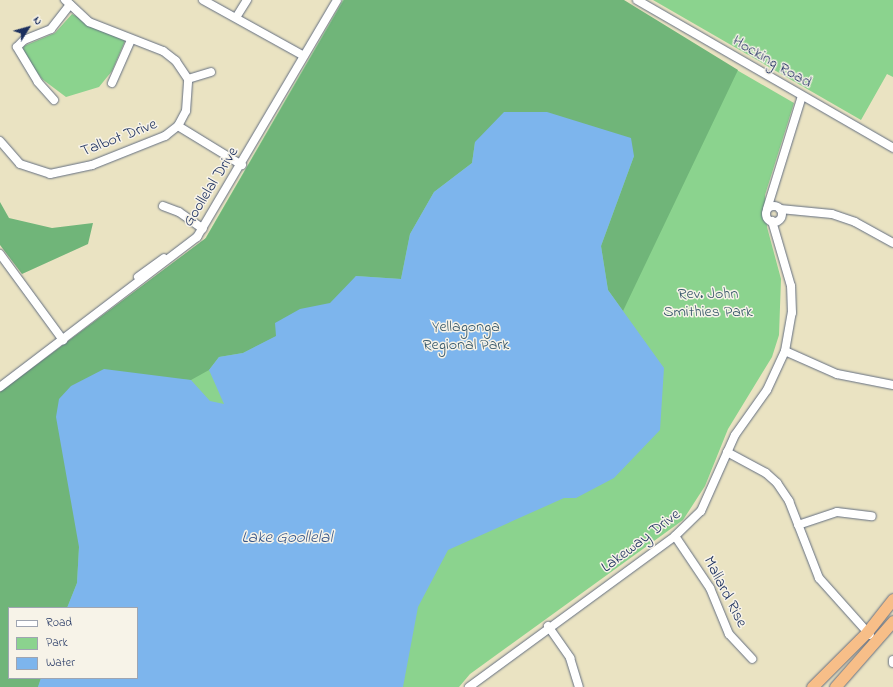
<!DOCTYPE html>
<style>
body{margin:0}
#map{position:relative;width:893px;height:687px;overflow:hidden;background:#eae3c2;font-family:"Indie Flower",sans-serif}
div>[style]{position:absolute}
.green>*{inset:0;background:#8bd38e}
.forest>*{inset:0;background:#70b579}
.water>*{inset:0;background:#7db5ed}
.roads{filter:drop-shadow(0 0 1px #636e81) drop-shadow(0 0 1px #636e81)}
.minor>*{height:8px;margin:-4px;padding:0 4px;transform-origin:4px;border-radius:4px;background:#fff}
.minor>.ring{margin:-4px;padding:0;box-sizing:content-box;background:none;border:8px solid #fff;border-radius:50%}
.highway>*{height:11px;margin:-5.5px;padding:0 5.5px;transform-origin:5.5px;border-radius:5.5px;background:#f7be88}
span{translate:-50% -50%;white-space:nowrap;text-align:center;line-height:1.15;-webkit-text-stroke:3px #f7f3e8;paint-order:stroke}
.street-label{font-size:16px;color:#1b2f5e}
.park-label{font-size:16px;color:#37586a}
.water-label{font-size:17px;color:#385789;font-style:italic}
.legend{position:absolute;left:8px;top:607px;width:130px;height:72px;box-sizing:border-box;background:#f7f3e8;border:1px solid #9fa5b1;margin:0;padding:5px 7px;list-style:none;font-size:12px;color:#1b2f5e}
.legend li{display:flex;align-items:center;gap:8px;height:20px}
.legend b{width:20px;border:1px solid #9fa5b1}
.north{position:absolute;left:8px;top:8px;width:40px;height:40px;-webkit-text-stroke:3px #f7f3e8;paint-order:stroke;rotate:53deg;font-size:11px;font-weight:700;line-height:16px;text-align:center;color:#1b2f5e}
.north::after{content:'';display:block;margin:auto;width:14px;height:18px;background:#1b2f5e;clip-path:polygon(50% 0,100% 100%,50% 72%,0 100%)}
</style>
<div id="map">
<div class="green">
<div style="clip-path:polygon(evenodd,343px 0,616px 0,794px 103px,765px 195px,767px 227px,781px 279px,779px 335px,772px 357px,728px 429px,705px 486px,683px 520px,470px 674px,459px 687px,0 687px,0 394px,205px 239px,343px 0,9px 608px,137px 608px,137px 678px,9px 678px,9px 608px)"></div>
<div style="clip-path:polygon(653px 0,893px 0,893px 77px,887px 74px,861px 120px)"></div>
<div style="clip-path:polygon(72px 14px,125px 41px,112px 71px,99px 87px,66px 97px,42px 79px,22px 52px,24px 46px,55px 33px)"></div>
</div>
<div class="forest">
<div style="clip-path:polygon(344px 0,624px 0,738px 70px,623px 311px,608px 290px,601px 246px,634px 156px,475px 142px,472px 163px,434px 192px,410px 234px,401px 279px,356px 276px,335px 303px,277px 336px,243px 353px,219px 357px,209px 370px,191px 380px,171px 379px,79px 547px,77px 583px,67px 608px,9px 608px,9px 678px,41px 678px,38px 687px,0 687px,0 392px,206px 238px)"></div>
<div style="clip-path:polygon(0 202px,9px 218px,52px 228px,93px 223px,88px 244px,22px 274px,0 245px)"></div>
</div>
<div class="water">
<div style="clip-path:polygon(504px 112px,547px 112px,631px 138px,634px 156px,601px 246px,608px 290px,664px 368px,660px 430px,614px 478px,576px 498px,564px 498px,448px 550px,418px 607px,403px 687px,38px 687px,41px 678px,137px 678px,137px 608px,67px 608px,77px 583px,79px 547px,56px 417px,59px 399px,71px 386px,104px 369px,191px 380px,210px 401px,224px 404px,209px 370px,219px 357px,243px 353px,276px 336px,275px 323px,300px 309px,330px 303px,356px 276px,401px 279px,410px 234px,434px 192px,472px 163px,475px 142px)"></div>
</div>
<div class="roads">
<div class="minor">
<div style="left:203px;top:0;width:115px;rotate:29deg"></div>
<div style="left:637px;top:0;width:296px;rotate:30deg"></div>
<div style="left:237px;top:16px;width:19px;rotate:-58deg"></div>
<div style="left:188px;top:79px;width:24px;rotate:-17deg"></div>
<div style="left:112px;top:83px;width:47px;rotate:-66.2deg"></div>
<div style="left:54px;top:100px;width:24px;rotate:-132deg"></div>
<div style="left:38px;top:82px;width:41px;rotate:-121deg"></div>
<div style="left:17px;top:47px;width:10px;rotate:-45deg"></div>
<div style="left:24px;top:40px;width:29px;rotate:-22deg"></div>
<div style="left:51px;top:29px;width:31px;rotate:-52deg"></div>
<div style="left:178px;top:126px;width:75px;rotate:31.4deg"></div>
<div style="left:0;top:141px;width:30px;rotate:49deg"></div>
<div style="left:20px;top:164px;width:32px;rotate:18deg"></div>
<div style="left:50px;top:174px;width:43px;rotate:-12.1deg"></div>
<div style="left:92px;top:165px;width:79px;rotate:-21.7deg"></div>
<div style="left:165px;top:136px;width:16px;rotate:-38deg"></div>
<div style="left:178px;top:126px;width:17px;rotate:-62deg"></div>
<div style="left:186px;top:111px;width:32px;rotate:-86deg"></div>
<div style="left:188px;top:79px;width:22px;rotate:-124deg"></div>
<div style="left:176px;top:61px;width:16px;rotate:-142deg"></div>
<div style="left:163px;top:51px;width:79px;rotate:-158.6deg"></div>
<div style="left:89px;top:22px;width:33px;rotate:-137deg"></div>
<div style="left:163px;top:206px;width:17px;rotate:21deg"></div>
<div style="left:179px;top:212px;width:29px;rotate:35deg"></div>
<div class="ring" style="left:766px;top:206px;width:8px;height:8px"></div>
<div style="left:767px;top:209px;width:118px;rotate:-72.8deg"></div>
<div style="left:780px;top:209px;width:52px;rotate:5.5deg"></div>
<div style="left:832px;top:214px;width:24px;rotate:19deg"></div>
<div style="left:855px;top:222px;width:43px;rotate:28.9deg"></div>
<div style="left:0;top:254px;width:107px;rotate:53.8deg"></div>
<div style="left:138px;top:277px;width:32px;rotate:-36deg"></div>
<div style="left:785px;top:351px;width:57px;rotate:23.9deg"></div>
<div style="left:837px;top:374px;width:57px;rotate:11.1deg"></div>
<div style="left:0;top:387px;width:248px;rotate:-37.3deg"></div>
<div style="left:197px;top:237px;width:275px;rotate:-59.4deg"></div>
<div style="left:727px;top:452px;width:44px;rotate:28.3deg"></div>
<div style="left:766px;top:473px;width:15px;rotate:42deg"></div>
<div style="left:777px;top:483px;width:22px;rotate:56deg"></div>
<div style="left:789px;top:501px;width:83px;rotate:68.7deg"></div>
<div style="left:819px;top:578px;width:76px;rotate:48.2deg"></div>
<div style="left:798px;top:525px;width:41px;rotate:-18.4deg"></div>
<div style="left:837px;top:512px;width:35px;rotate:7deg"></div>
<div style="left:675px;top:536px;width:63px;rotate:56.1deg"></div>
<div style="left:710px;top:588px;width:50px;rotate:67.6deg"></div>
<div style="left:729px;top:634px;width:34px;rotate:47deg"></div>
<div style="left:548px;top:626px;width:39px;rotate:55deg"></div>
<div style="left:570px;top:658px;width:30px;rotate:73deg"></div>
<div style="left:893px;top:660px;width:3px;rotate:90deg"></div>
<div style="left:469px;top:687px;width:255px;rotate:-36.2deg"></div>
<div style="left:675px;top:536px;width:36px;rotate:-44deg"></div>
<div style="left:701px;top:511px;width:83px;rotate:-65.9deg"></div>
<div style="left:735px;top:435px;width:55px;rotate:-54.6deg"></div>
<div style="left:767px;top:390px;width:43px;rotate:-65.2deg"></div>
<div style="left:785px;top:351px;width:39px;rotate:-80deg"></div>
<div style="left:792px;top:313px;width:27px;rotate:-92deg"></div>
<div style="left:791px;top:286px;width:68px;rotate:-106.3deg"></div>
</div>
<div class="highway">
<div style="left:812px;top:687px;width:78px;rotate:-45deg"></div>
<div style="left:867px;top:632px;width:42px;rotate:-51.8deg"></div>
<div style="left:835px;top:687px;width:88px;rotate:-48.7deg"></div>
</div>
</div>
<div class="street-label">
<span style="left:772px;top:62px;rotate:30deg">Hocking Road</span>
<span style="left:119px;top:138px;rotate:-21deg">Talbot Drive</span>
<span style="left:211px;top:187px;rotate:-58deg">Goollelal Drive</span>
<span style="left:641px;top:541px;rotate:-37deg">Lakeway Drive</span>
<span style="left:725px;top:592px;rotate:63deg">Mallard Rise</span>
</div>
<div class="park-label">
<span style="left:708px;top:303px">Rev. John<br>Smithies Park</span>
<span style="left:466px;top:336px">Yellagonga<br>Regional Park</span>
</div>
<div class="water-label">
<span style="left:287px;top:538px">Lake Goollelal</span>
</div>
<ul class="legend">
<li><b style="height:5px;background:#fff"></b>Road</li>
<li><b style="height:11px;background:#8bd38e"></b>Park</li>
<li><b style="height:11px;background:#7db5ed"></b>Water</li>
</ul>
<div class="north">N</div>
</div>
